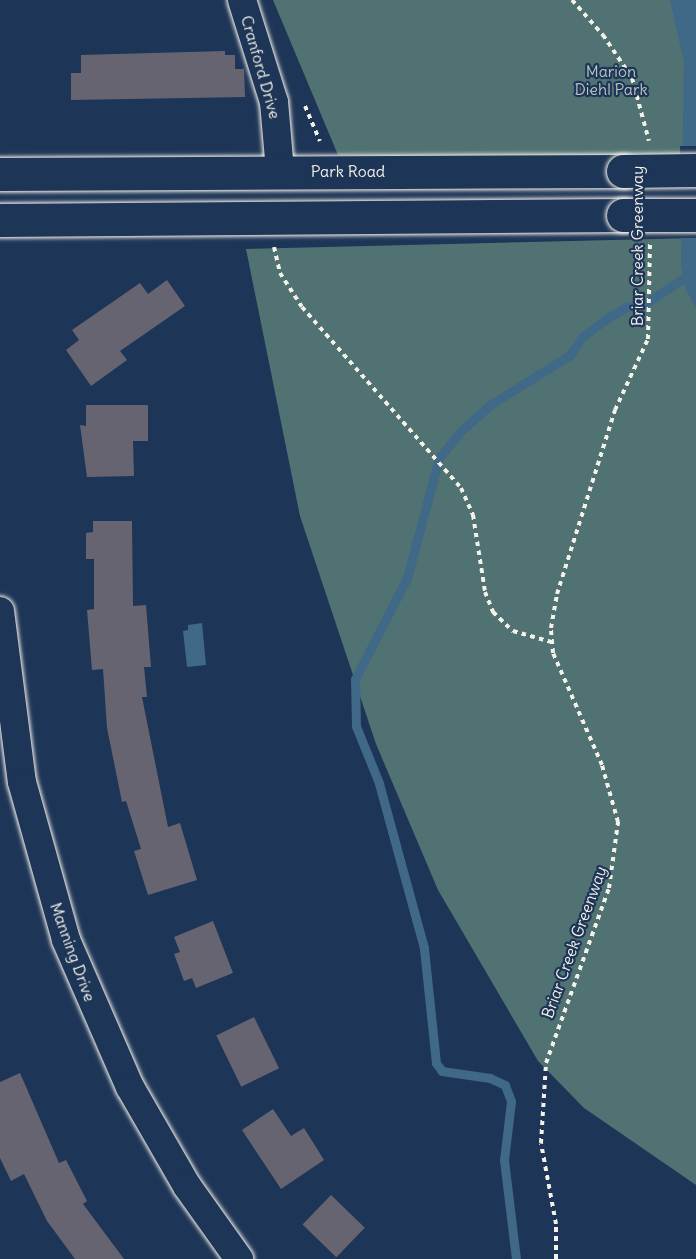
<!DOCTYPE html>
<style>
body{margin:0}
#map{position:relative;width:696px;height:1259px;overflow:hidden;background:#1d3557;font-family:Delius,sans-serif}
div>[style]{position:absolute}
.green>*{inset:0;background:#507272}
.water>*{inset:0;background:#406887}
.pier>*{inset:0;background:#1d3557;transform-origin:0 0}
.stream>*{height:9px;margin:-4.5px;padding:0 4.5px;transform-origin:4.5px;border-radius:4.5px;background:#406887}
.building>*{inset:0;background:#676472;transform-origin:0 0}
.path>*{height:4px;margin-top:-2px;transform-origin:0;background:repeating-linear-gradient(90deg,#f4f1e8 0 4.5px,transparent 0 9px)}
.roads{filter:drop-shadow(0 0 2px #f4f1e8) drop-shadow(0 0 2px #f4f1e8)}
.minor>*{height:28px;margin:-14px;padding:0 14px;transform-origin:14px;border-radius:14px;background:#1d3557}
.secondary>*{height:33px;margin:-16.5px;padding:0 16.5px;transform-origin:16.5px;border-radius:16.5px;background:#1d3557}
.bridges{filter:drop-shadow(0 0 2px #f4f1e8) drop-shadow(0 0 2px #f4f1e8)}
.secondary-bridge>*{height:33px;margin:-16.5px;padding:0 16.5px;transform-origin:16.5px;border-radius:16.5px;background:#1d3557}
span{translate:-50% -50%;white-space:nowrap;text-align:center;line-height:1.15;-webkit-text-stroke:4.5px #1d3557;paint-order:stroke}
.street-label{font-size:16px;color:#f4f1e8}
.park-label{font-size:16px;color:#bbc5bf}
</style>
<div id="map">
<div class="green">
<div style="clip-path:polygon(273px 0,696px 0,683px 162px,338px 155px)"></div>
<div style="clip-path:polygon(696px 238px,696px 1185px,584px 1108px,538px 1061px,438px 890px,376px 744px,300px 516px,246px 249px)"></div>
</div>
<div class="water">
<div style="clip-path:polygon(670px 0,696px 0,696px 308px,686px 290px,681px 264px,684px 62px)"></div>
<div style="clip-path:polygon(202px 623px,206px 665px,187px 667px,183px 631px,188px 630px,188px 625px)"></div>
</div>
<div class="pier">
<div style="left:680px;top:146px;width:16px;height:92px"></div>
</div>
<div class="stream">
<div style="left:516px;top:1259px;width:100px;rotate:-96.9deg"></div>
<div style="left:504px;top:1160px;width:59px;rotate:-83.2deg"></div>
<div style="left:511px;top:1101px;width:17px;rotate:-111deg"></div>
<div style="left:505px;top:1085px;width:17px;rotate:-155deg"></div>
<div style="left:490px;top:1078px;width:49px;rotate:-171.7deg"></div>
<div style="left:442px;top:1071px;width:10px;rotate:-127deg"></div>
<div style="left:436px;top:1063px;width:116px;rotate:-96deg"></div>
<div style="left:424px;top:948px;width:171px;rotate:-105.3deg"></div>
<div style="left:379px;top:783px;width:61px;rotate:-112deg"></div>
<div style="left:356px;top:726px;width:47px;rotate:-91.2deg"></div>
<div style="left:355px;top:679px;width:114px;rotate:-62.8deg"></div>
<div style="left:407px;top:578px;width:124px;rotate:-75.1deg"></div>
<div style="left:439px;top:458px;width:36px;rotate:-51deg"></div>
<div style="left:462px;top:430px;width:38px;rotate:-42deg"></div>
<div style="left:490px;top:405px;width:94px;rotate:-32deg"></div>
<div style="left:570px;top:355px;width:22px;rotate:-56deg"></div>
<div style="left:582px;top:337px;width:34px;rotate:-37deg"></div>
<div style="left:609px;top:317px;width:20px;rotate:-30deg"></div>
<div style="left:626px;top:307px;width:17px;rotate:-7deg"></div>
<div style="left:643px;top:305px;width:64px;rotate:-33.4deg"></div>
</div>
<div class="building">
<div style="clip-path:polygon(225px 51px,225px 55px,235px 55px,235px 69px,244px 69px,245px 97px,71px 100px,71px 73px,81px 73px,81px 55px)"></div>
<div style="clip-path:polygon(167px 280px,185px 306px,120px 351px,127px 360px,91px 386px,66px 350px,79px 340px,72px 330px,140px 283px,148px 294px)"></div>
<div style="clip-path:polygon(86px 405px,148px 405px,148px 441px,133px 441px,134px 476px,87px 477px,80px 425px,86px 426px)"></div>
<div style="clip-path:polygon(93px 521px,132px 521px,133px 606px,146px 605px,151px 667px,144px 667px,147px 697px,142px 697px,168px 827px,180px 823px,197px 880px,148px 895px,134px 851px,141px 849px,126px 801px,122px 802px,107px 728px,103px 669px,92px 670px,87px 610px,94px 609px,94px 559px,86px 559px,86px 533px,93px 532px)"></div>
<div style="clip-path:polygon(213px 921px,233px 973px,196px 988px,192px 978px,184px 981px,174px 954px,180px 952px,174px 937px)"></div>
<div style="left:254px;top:1017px;width:57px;height:42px;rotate:64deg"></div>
<div style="clip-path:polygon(20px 1073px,59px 1163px,66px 1160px,87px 1201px,83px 1204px,124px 1259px,75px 1259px,47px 1221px,24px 1174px,11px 1181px,0 1158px,0 1082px)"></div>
<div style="clip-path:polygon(273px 1109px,291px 1136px,304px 1128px,324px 1160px,281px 1189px,242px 1130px)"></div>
<div style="left:331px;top:1195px;width:47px;height:41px;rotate:44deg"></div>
</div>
<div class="path">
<div style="left:572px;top:0;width:47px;rotate:48.5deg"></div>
<div style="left:603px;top:35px;width:52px;rotate:56deg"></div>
<div style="left:632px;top:78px;width:65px;rotate:74.9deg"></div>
<div style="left:305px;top:106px;width:38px;rotate:67deg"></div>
<div style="left:274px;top:247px;width:27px;rotate:77deg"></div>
<div style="left:280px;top:273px;width:40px;rotate:57.1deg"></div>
<div style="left:302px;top:307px;width:241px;rotate:48.7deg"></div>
<div style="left:461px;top:488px;width:30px;rotate:66deg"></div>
<div style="left:473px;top:515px;width:78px;rotate:81.1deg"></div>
<div style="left:485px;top:592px;width:22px;rotate:68deg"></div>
<div style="left:493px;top:612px;width:28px;rotate:44deg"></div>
<div style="left:513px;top:631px;width:40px;rotate:16deg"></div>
<div style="left:556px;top:1259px;width:35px;rotate:-90deg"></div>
<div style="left:556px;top:1224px;width:82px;rotate:-100.5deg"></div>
<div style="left:541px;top:1143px;width:80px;rotate:-86.4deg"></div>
<div style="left:546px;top:1063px;width:186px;rotate:-70.2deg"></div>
<div style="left:609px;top:888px;width:67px;rotate:-82.2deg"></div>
<div style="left:618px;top:822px;width:59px;rotate:-105.7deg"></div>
<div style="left:602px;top:765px;width:122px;rotate:-113.6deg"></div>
<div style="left:553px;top:653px;width:25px;rotate:-95deg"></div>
<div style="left:551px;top:628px;width:35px;rotate:-80deg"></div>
<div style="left:557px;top:594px;width:193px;rotate:-72.5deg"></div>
<div style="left:615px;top:410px;width:78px;rotate:-65.1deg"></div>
<div style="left:648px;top:339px;width:95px;rotate:-88.8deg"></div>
</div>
<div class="roads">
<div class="minor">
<div style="left:242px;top:0;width:107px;rotate:72.6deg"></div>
<div style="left:274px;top:102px;width:69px;rotate:85deg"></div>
<div style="left:0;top:611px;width:172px;rotate:82.7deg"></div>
<div style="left:22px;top:782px;width:164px;rotate:74.4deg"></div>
<div style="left:66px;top:940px;width:160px;rotate:66.5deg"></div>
<div style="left:130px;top:1087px;width:114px;rotate:60.1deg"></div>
<div style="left:187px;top:1186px;width:90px;rotate:54.5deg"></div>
</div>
<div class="secondary">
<div style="left:0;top:174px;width:623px;rotate:-0.28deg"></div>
<div style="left:0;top:220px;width:623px;rotate:-0.46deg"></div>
</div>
</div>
<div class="bridges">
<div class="secondary-bridge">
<div style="left:623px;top:171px;width:73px;rotate:-0.8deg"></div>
<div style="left:623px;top:215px;width:73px"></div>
</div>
</div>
<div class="street-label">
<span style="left:261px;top:67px;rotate:74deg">Cranford Drive</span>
<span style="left:348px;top:171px">Park Road</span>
<span style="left:637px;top:246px;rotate:-90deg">Briar Creek Greenway</span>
<span style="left:574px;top:942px;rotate:-70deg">Briar Creek Greenway</span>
<span style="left:73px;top:952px;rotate:70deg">Manning Drive</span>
</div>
<div class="park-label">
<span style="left:611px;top:80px">Marion<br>Diehl Park</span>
</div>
</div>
